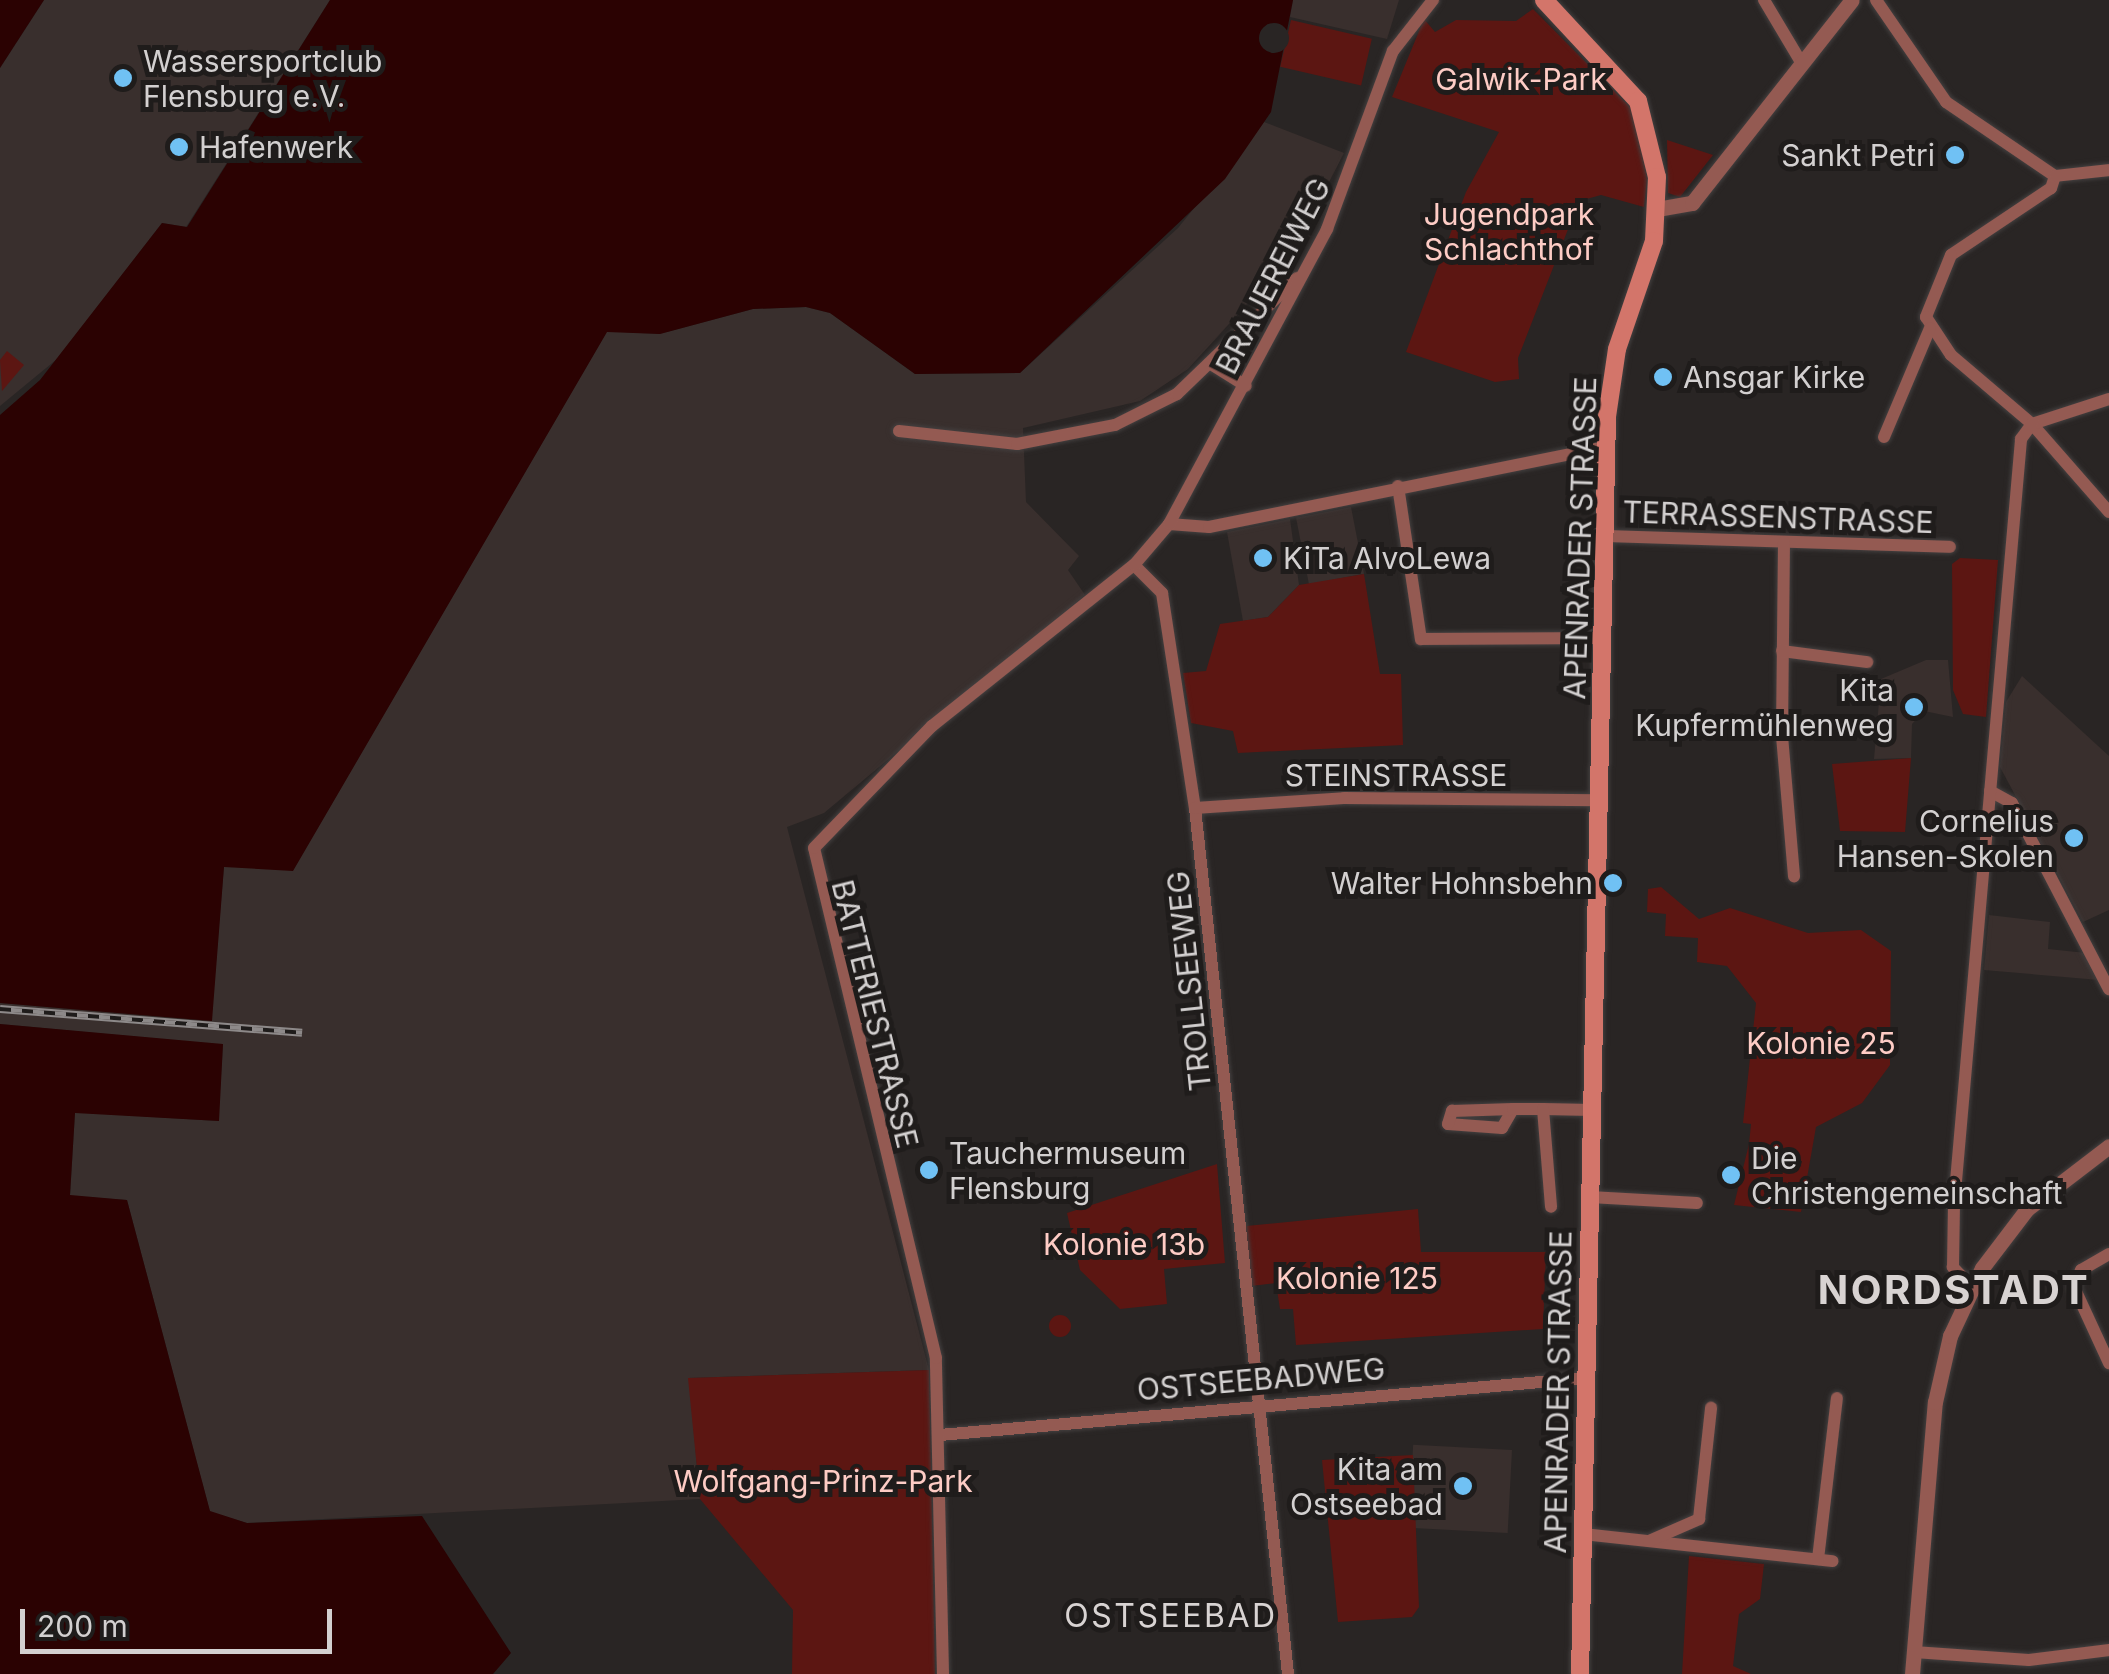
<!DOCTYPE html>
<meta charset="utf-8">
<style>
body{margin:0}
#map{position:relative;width:2109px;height:1674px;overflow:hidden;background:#292524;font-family:Inter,sans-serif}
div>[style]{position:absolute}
.built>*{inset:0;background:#392f2d;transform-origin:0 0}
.green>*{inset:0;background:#5c1612;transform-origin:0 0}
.round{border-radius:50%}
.water>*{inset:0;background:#2b0202}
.pier>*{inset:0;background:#292524}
.roads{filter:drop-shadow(0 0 2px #444040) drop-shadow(0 0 2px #444040)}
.minor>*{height:12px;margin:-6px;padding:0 6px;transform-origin:6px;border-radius:6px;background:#945a52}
.tertiary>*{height:15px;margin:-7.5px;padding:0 7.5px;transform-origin:7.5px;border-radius:7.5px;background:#945a52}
.secondary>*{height:18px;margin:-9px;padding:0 9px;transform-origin:9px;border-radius:9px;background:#d3756a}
.rail>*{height:8px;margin-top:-4px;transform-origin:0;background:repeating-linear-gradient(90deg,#1f1c1b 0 11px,#8d8989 0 22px);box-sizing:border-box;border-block:2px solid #8d8989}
.dots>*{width:28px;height:28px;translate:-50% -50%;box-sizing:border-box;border:5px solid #1f1c1b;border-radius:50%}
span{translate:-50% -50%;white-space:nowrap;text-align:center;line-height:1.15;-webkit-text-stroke:10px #1f1c1b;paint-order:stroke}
.poi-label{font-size:30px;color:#d3d0d0}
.left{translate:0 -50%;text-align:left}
.right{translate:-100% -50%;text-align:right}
.park-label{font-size:30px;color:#feccc5}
.street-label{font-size:30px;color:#d3d0d0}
.neighbourhood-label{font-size:32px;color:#d8d3d2;letter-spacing:2.5px}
.district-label{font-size:40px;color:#d8d3d2;font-weight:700;letter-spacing:2.5px}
.scale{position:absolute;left:20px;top:1609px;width:312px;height:45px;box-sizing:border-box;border:5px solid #d3d0d0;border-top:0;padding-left:12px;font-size:30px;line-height:35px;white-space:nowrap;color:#d3d0d0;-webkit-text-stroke:8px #1f1c1b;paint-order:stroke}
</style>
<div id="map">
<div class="built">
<div style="clip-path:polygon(44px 0,330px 0,186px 227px,162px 223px,57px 359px,0 406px,0 68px)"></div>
<div style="clip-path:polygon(1293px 0,1399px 0,1387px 39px,1290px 17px)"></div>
<div style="clip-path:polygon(1264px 122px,1344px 153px,1291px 256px,1188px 369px,1140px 401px,1023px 428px,1026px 502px,1079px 556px,1068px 570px,1085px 595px,824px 813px,787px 827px,929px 1370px,689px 1378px,700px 1499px,247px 1523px,210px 1512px,127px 1200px,70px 1196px,75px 1112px,218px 1121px,223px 1045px,0 1024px,0 1003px,211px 1021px,224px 866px,293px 870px,607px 331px,659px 334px,753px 309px,806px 307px,830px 313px,915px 374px,1020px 373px,1178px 228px)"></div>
<div style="left:1351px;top:507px;width:68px;height:56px;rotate:79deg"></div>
<div style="clip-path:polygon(1290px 519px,1299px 585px,1268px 617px,1243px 621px,1227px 532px)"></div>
<div style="clip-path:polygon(1926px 660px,1948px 660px,1953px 717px,1924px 711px,1912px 724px,1911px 758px,1874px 759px,1881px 679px)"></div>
<div style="clip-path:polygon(2022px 676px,2109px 756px,2109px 910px,2083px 922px,2000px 767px,2006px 702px)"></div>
<div style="clip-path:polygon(1989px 915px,2050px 922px,2048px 949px,2086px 953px,2099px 980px,1984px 970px)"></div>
<div style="left:1512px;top:1450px;width:83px;height:99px;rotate:93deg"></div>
</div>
<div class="green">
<div style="clip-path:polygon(1533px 9px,1633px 110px,1647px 179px,1644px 207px,1601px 195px,1579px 201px,1518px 358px,1519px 379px,1495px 382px,1406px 352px,1466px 192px,1499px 132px,1392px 97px,1424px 19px,1435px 32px,1456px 20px,1516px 21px)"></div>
<div style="left:1291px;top:20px;width:83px;height:48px;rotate:13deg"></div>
<div style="clip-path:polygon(1667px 140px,1713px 155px,1680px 197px,1668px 193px)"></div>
<div style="clip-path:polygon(7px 351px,24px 365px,2px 391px,0 360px)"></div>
<div style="clip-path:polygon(1960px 558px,1998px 560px,1986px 717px,1963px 714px,1953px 690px,1952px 564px)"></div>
<div style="clip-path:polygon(1364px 574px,1380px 674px,1401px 674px,1403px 745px,1238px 753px,1233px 731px,1191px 723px,1183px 673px,1206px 671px,1220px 624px,1268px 617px,1299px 585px)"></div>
<div style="clip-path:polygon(1911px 758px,1905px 832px,1840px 831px,1832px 764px)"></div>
<div style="clip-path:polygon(1661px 887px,1699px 919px,1730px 908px,1808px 933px,1861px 930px,1891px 951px,1890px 1065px,1862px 1103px,1816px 1127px,1801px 1212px,1734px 1205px,1749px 1144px,1751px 1124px,1743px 1123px,1756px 1003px,1727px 966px,1697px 962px,1698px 938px,1665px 936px,1666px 914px,1647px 912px,1648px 889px)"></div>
<div style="clip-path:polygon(1217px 1164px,1225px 1263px,1164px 1269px,1167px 1304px,1120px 1309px,1080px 1270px,1067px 1213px)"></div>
<div style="clip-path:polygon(1418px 1209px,1421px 1252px,1546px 1252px,1543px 1329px,1296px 1345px,1293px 1309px,1280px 1309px,1276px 1283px,1251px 1286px,1246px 1226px)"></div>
<div class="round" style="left:1049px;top:1315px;width:22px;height:22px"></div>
<div style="clip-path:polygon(929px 1370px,935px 1674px,792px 1674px,793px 1610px,700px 1499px,688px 1378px)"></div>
<div style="clip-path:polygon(1413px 1455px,1419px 1607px,1412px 1617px,1338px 1622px,1322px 1460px)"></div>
<div style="clip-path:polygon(1689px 1556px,1764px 1564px,1760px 1599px,1739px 1614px,1733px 1666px,1751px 1674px,1682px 1674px)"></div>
</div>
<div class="water">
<div style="clip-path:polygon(0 0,44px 0,0 68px)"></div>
<div style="clip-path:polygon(330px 0,1293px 0,1271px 112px,1225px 179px,1020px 373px,915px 374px,830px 313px,806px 307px,753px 309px,660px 334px,607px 332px,293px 871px,224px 867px,212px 1021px,0 1003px,0 415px,40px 380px,162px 223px,187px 227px)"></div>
<div style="clip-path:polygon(0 1024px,223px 1044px,219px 1121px,75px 1113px,70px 1195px,127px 1200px,210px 1511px,247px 1523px,422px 1516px,511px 1653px,493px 1674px,0 1674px)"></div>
</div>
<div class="pier">
<div class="round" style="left:1259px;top:23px;width:30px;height:30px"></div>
</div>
<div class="roads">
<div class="minor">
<div style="left:1764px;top:0;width:72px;rotate:59.2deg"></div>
<div style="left:1876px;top:0;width:124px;rotate:55.5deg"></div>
<div style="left:1946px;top:102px;width:132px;rotate:34.2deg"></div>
<div style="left:2055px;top:176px;width:13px;rotate:108deg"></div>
<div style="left:2051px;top:188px;width:120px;rotate:146.2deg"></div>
<div style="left:1951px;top:255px;width:67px;rotate:112deg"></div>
<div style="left:1926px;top:317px;width:45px;rotate:56.7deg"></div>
<div style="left:1951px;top:355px;width:106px;rotate:40.4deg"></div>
<div style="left:2032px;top:424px;width:117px;rotate:48.8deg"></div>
<div style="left:2055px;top:176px;width:54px;rotate:-6.3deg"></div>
<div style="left:1211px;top:364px;width:41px;rotate:32.2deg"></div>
<div style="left:2032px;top:424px;width:81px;rotate:-18deg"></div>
<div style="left:899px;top:431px;width:119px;rotate:6.3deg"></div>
<div style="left:1017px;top:444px;width:100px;rotate:-11deg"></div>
<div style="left:1115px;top:425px;width:69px;rotate:-26.6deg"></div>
<div style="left:1177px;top:394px;width:167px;rotate:-44deg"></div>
<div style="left:1884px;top:437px;width:118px;rotate:-67.1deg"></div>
<div style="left:1398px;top:486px;width:155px;rotate:81.5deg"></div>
<div style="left:1421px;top:639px;width:181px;rotate:-0.3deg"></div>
<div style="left:1169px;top:524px;width:40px;rotate:4.3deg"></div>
<div style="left:1209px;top:527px;width:405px;rotate:-11.4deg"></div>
<div style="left:1604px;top:536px;width:346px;rotate:1.8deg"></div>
<div style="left:1784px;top:542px;width:194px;rotate:90.6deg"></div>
<div style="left:1782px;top:736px;width:141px;rotate:85.1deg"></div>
<div style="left:1134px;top:565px;width:40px;rotate:45deg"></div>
<div style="left:1162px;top:593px;width:218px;rotate:81.3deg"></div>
<div style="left:1195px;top:808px;width:871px;rotate:83.87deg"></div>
<div style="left:1782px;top:651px;width:86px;rotate:7.4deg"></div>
<div style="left:1990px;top:791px;width:25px;rotate:29deg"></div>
<div style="left:2012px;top:803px;width:210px;rotate:62.5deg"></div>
<div style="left:1195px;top:808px;width:149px;rotate:-3.8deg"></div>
<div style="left:1344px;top:798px;width:254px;rotate:0.5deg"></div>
<div style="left:1513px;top:1109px;width:22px;rotate:120deg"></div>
<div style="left:1502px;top:1128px;width:54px;rotate:-175.8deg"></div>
<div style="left:1448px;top:1124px;width:14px;rotate:-73deg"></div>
<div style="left:1452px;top:1111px;width:61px;rotate:-1.9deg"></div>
<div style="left:1513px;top:1109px;width:30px"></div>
<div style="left:1543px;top:1109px;width:49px;rotate:1.2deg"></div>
<div style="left:1543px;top:1109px;width:98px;rotate:85.3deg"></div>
<div style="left:1590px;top:1197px;width:107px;rotate:3.2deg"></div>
<div style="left:2109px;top:1254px;width:32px;rotate:150deg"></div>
<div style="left:2081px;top:1270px;width:18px;rotate:112deg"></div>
<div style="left:2074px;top:1287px;width:84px;rotate:65.3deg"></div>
<div style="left:1972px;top:1287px;width:28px;rotate:-134deg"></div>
<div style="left:1953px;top:1267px;width:63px;rotate:-89.1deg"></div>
<div style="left:1954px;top:1204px;width:768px;rotate:-84.99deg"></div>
<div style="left:2021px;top:439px;width:19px;rotate:-54deg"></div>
<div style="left:940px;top:1435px;width:649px;rotate:-5.04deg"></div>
<div style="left:1583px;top:1534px;width:251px;rotate:6.2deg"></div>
<div style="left:1649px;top:1541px;width:55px;rotate:-23.7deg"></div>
<div style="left:1699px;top:1519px;width:112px;rotate:-83.8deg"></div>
<div style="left:1818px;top:1559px;width:162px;rotate:-83.3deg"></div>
<div style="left:1914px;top:1652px;width:115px;rotate:4deg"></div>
<div style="left:2029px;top:1660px;width:81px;rotate:-7.1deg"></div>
<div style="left:943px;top:1674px;width:316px;rotate:-91.3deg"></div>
<div style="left:936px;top:1358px;width:524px;rotate:-103.45deg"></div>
<div style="left:814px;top:848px;width:170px;rotate:-46deg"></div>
<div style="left:932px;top:726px;width:258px;rotate:-38.6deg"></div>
<div style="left:1134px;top:565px;width:54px;rotate:-49.5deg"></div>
<div style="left:1169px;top:524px;width:335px;rotate:-61.8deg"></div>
<div style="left:1327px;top:229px;width:190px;rotate:-69.7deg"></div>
<div style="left:1393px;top:51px;width:65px;rotate:-51.9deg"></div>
</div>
<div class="tertiary">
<div style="left:1657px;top:209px;width:36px;rotate:-10deg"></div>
<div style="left:1692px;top:203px;width:258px;rotate:-51.8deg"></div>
<div style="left:1912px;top:1674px;width:273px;rotate:-85.2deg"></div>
<div style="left:1935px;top:1402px;width:68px;rotate:-77.2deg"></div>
<div style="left:1950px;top:1336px;width:75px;rotate:-64.8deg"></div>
<div style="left:1982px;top:1268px;width:74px;rotate:-52.7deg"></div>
<div style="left:2027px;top:1209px;width:103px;rotate:-37.5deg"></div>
</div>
<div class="secondary">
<div style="left:1544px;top:0;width:138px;rotate:47.1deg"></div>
<div style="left:1638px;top:101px;width:78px;rotate:76deg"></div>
<div style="left:1657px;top:177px;width:64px;rotate:92.7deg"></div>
<div style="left:1654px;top:241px;width:114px;rotate:108.9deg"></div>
<div style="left:1617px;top:349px;width:69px;rotate:98.4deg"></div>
<div style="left:1607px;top:417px;width:1257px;rotate:91.23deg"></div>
</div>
</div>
<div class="rail">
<div style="left:0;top:1009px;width:303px;rotate:4.5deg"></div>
</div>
<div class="dots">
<div style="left:123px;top:78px;background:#70c1f4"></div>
<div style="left:179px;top:147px;background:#70c1f4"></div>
<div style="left:1955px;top:155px;background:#70c1f4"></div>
<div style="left:1663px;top:377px;background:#70c1f4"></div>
<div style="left:1263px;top:558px;background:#70c1f4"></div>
<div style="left:1914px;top:707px;background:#70c1f4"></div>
<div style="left:2074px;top:838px;background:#70c1f4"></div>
<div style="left:1613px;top:883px;background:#70c1f4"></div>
<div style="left:929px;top:1170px;background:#70c1f4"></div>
<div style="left:1731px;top:1175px;background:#70c1f4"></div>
<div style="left:1463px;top:1486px;background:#70c1f4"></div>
</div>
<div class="poi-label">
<span class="left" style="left:143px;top:78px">Wassersportclub<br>Flensburg e.V.</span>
<span class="left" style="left:199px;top:147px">Hafenwerk</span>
<span class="right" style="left:1935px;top:155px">Sankt Petri</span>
<span class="left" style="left:1683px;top:377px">Ansgar Kirke</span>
<span class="left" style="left:1283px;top:558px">KiTa AlvoLewa</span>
<span class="right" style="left:1894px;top:707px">Kita<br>Kupfermühlenweg</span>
<span class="right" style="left:2054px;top:838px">Cornelius<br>Hansen-Skolen</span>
<span class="right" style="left:1593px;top:883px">Walter Hohnsbehn</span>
<span class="left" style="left:949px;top:1170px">Tauchermuseum<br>Flensburg</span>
<span class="left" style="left:1751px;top:1175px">Die<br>Christengemeinschaft</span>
<span class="right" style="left:1443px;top:1486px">Kita am<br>Ostseebad</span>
</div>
<div class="park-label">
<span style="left:1521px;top:79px">Galwik-Park</span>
<span style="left:1509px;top:231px">Jugendpark<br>Schlachthof</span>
<span style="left:1821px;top:1043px">Kolonie 25</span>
<span style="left:1124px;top:1244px">Kolonie 13b</span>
<span style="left:1357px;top:1278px">Kolonie 125</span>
<span style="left:823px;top:1481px">Wolfgang-Prinz-Park</span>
</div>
<div class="street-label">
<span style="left:1273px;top:276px;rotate:-63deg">BRAUEREIWEG</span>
<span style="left:1778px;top:517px;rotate:2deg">TERRASSENSTRASSE</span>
<span style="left:1580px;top:538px;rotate:-88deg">APENRADER STRASSE</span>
<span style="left:1396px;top:775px">STEINSTRASSE</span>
<span style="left:1189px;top:981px;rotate:-96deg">TROLLSEEWEG</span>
<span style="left:875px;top:1014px;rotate:76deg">BATTERIESTRASSE</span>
<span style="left:1261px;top:1379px;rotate:-5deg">OSTSEEBADWEG</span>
<span style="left:1558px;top:1392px;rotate:-89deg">APENRADER STRASSE</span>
</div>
<div class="neighbourhood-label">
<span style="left:1171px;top:1616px">OSTSEEBAD</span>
</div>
<div class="district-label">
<span style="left:1954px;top:1290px">NORDSTADT</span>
</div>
<div class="scale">200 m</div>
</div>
